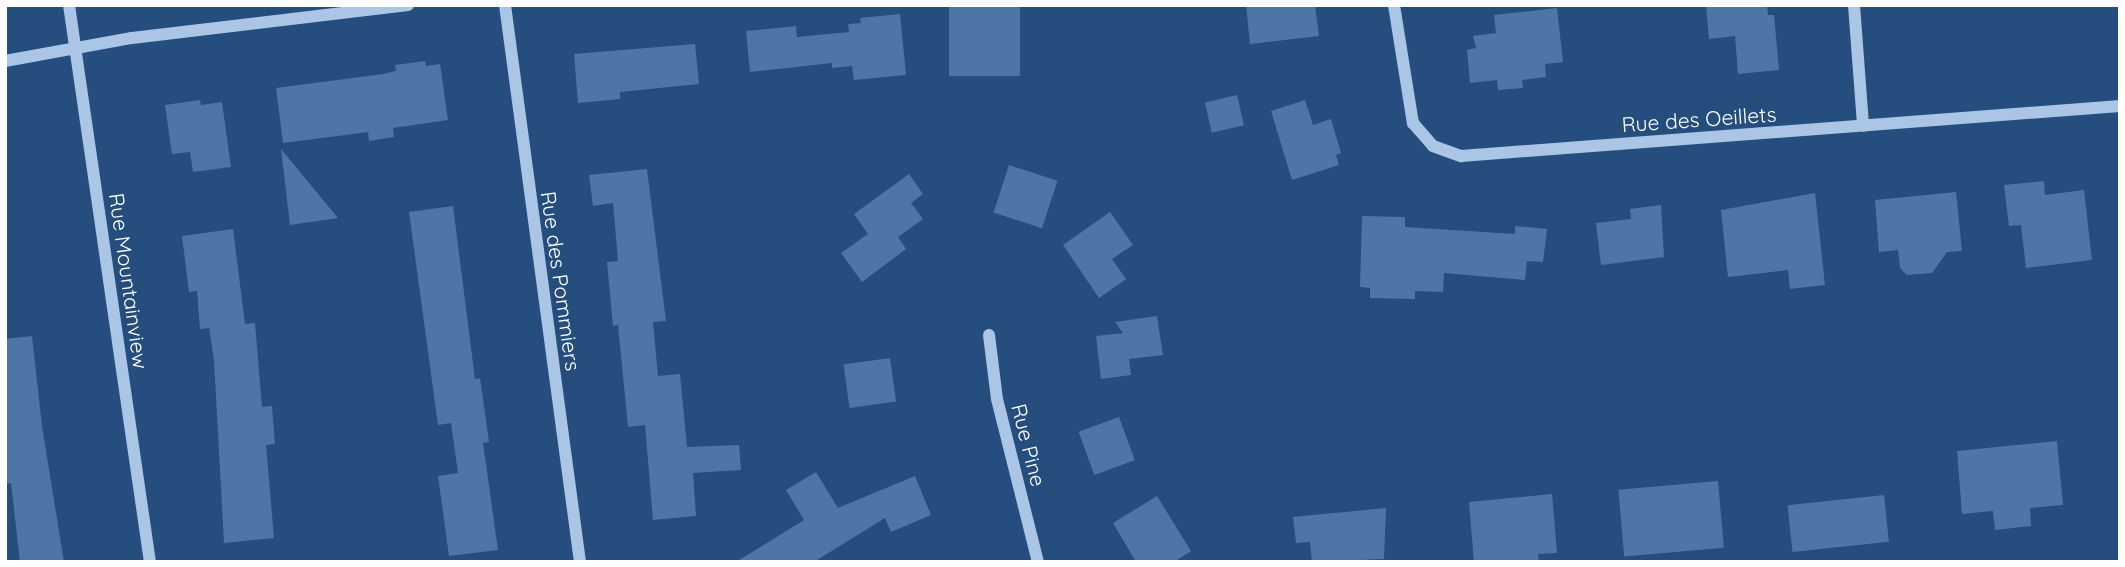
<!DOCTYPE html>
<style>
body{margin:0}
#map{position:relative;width:2125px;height:567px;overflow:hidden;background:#254d7d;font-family:Quicksand,sans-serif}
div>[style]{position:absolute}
.building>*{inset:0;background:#4d76a6;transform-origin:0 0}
.minor>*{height:12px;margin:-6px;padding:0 6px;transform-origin:6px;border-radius:6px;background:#aac5e5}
span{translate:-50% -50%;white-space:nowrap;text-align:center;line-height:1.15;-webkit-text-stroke:6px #254d7d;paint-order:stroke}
.street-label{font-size:21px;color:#fff}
.frame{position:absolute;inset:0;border:7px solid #fff;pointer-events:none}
</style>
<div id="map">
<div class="building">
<div style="left:949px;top:5px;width:71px;height:71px"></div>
<div style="clip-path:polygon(1246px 5px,1315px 5px,1319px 36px,1250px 44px)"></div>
<div style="clip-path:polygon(1706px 5px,1767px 5px,1768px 15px,1774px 15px,1779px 70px,1738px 74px,1735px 36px,1709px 39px)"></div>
<div style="clip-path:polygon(1557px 8px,1563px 62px,1545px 64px,1546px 77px,1522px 80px,1523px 88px,1498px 90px,1497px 80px,1470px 83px,1467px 50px,1476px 48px,1473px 36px,1496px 33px,1494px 15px)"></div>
<div style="clip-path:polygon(900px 14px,906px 75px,854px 80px,852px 66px,832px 68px,832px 63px,750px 72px,746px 31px,796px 26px,797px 37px,849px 32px,848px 24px,861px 23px,860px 18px)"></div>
<div style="clip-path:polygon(695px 44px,699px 84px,620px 92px,620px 99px,578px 103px,574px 54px)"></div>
<div style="clip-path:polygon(425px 61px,426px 66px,440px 64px,448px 120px,393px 128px,394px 137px,369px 141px,368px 132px,283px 143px,276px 88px,383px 74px,396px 71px,395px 65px)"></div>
<div style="left:1237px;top:95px;width:31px;height:33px;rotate:77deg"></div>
<div style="clip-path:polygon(200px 100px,201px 105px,222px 102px,231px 167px,193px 172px,190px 152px,172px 154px,165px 105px)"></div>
<div style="clip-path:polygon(1305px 100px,1313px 125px,1331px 119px,1341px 153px,1336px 155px,1339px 165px,1292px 180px,1271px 111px)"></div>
<div style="clip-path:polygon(281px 149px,338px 218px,290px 225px)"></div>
<div style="left:1009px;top:165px;width:51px;height:50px;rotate:18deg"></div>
<div style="clip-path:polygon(647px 169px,666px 321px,653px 322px,658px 376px,680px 374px,687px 447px,739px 445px,741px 470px,693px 473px,696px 516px,653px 520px,645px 425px,628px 427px,618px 325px,613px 326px,607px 262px,618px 261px,613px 203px,593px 206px,589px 175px)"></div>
<div style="clip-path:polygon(909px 174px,923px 194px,911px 203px,923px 219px,898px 237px,906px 249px,862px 282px,841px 253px,868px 234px,854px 214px)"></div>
<div style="clip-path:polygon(2044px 181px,2045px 195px,2084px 190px,2092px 260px,2026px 268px,2021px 225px,2009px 226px,2004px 185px)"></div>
<div style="clip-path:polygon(1956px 192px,1962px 251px,1947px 252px,1932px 273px,1907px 275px,1900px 268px,1898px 250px,1879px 252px,1875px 200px)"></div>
<div style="clip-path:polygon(1815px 193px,1825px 285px,1790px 289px,1788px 270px,1728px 277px,1721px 210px)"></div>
<div style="clip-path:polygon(1661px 205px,1664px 257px,1601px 265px,1596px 223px,1631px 219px,1630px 209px)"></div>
<div style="clip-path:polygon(453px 206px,475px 379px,480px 378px,489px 442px,483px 443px,498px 550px,449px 556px,438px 476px,458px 473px,451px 423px,438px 425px,409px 212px)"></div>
<div style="clip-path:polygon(1110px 212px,1133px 245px,1112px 259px,1126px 279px,1099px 298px,1063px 245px)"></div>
<div style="clip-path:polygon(1362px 216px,1405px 217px,1405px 227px,1515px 234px,1515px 226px,1547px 229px,1543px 262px,1527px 261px,1525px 280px,1444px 273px,1443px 292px,1415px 291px,1415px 299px,1370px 298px,1370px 288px,1360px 287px)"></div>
<div style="clip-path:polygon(233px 229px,245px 324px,255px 323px,262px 407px,272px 406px,275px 444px,266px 445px,274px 538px,224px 543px,214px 360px,209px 328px,200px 329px,197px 291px,189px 292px,182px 236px)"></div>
<div style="clip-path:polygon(1157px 316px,1163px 355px,1129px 359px,1131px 375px,1101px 379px,1096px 336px,1123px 333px,1115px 322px)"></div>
<div style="clip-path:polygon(32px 336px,42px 426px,64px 562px,20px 562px,11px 483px,5px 484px,5px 339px)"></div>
<div style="left:890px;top:358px;width:44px;height:47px;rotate:82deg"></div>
<div style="left:1119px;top:417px;width:46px;height:43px;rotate:70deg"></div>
<div style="clip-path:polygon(2057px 441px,2063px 505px,2030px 508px,2031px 526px,1995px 530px,1993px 511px,1962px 514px,1957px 451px)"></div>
<div style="clip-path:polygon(816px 472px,838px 508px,915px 476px,931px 515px,891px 532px,885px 518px,814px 562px,736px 562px,804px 520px,786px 490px)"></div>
<div style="left:1718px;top:481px;width:67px;height:100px;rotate:85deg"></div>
<div style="clip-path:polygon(1552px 494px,1557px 553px,1538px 554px,1539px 562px,1474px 562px,1469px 502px)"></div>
<div style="left:1884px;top:495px;width:47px;height:97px;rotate:84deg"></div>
<div style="clip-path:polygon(1157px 496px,1191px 551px,1174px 562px,1136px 562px,1113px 523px)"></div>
<div style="clip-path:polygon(1386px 508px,1384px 559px,1312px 562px,1310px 542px,1296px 543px,1293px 517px)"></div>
</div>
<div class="minor">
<div style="left:69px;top:5px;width:563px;rotate:81.73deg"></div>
<div style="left:505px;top:5px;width:562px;rotate:82.33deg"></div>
<div style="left:1394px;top:5px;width:120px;rotate:80.9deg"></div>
<div style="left:1413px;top:123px;width:30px;rotate:49deg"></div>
<div style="left:1433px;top:146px;width:30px;rotate:20deg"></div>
<div style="left:1461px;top:156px;width:661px;rotate:-4.34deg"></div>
<div style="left:1854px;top:5px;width:121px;rotate:85.7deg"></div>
<div style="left:5px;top:61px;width:129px;rotate:-10.3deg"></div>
<div style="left:132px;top:38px;width:278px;rotate:-6.8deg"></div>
<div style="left:989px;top:335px;width:64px;rotate:82.9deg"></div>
<div style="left:997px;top:399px;width:168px;rotate:75.9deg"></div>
</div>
<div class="street-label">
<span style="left:1699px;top:119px;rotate:-4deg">Rue des Oeillets</span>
<span style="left:129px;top:281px;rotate:82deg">Rue Mountainview</span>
<span style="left:561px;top:281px;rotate:82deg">Rue des Pommiers</span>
<span style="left:1029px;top:445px;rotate:76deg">Rue Pine</span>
</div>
<div class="frame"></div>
</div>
